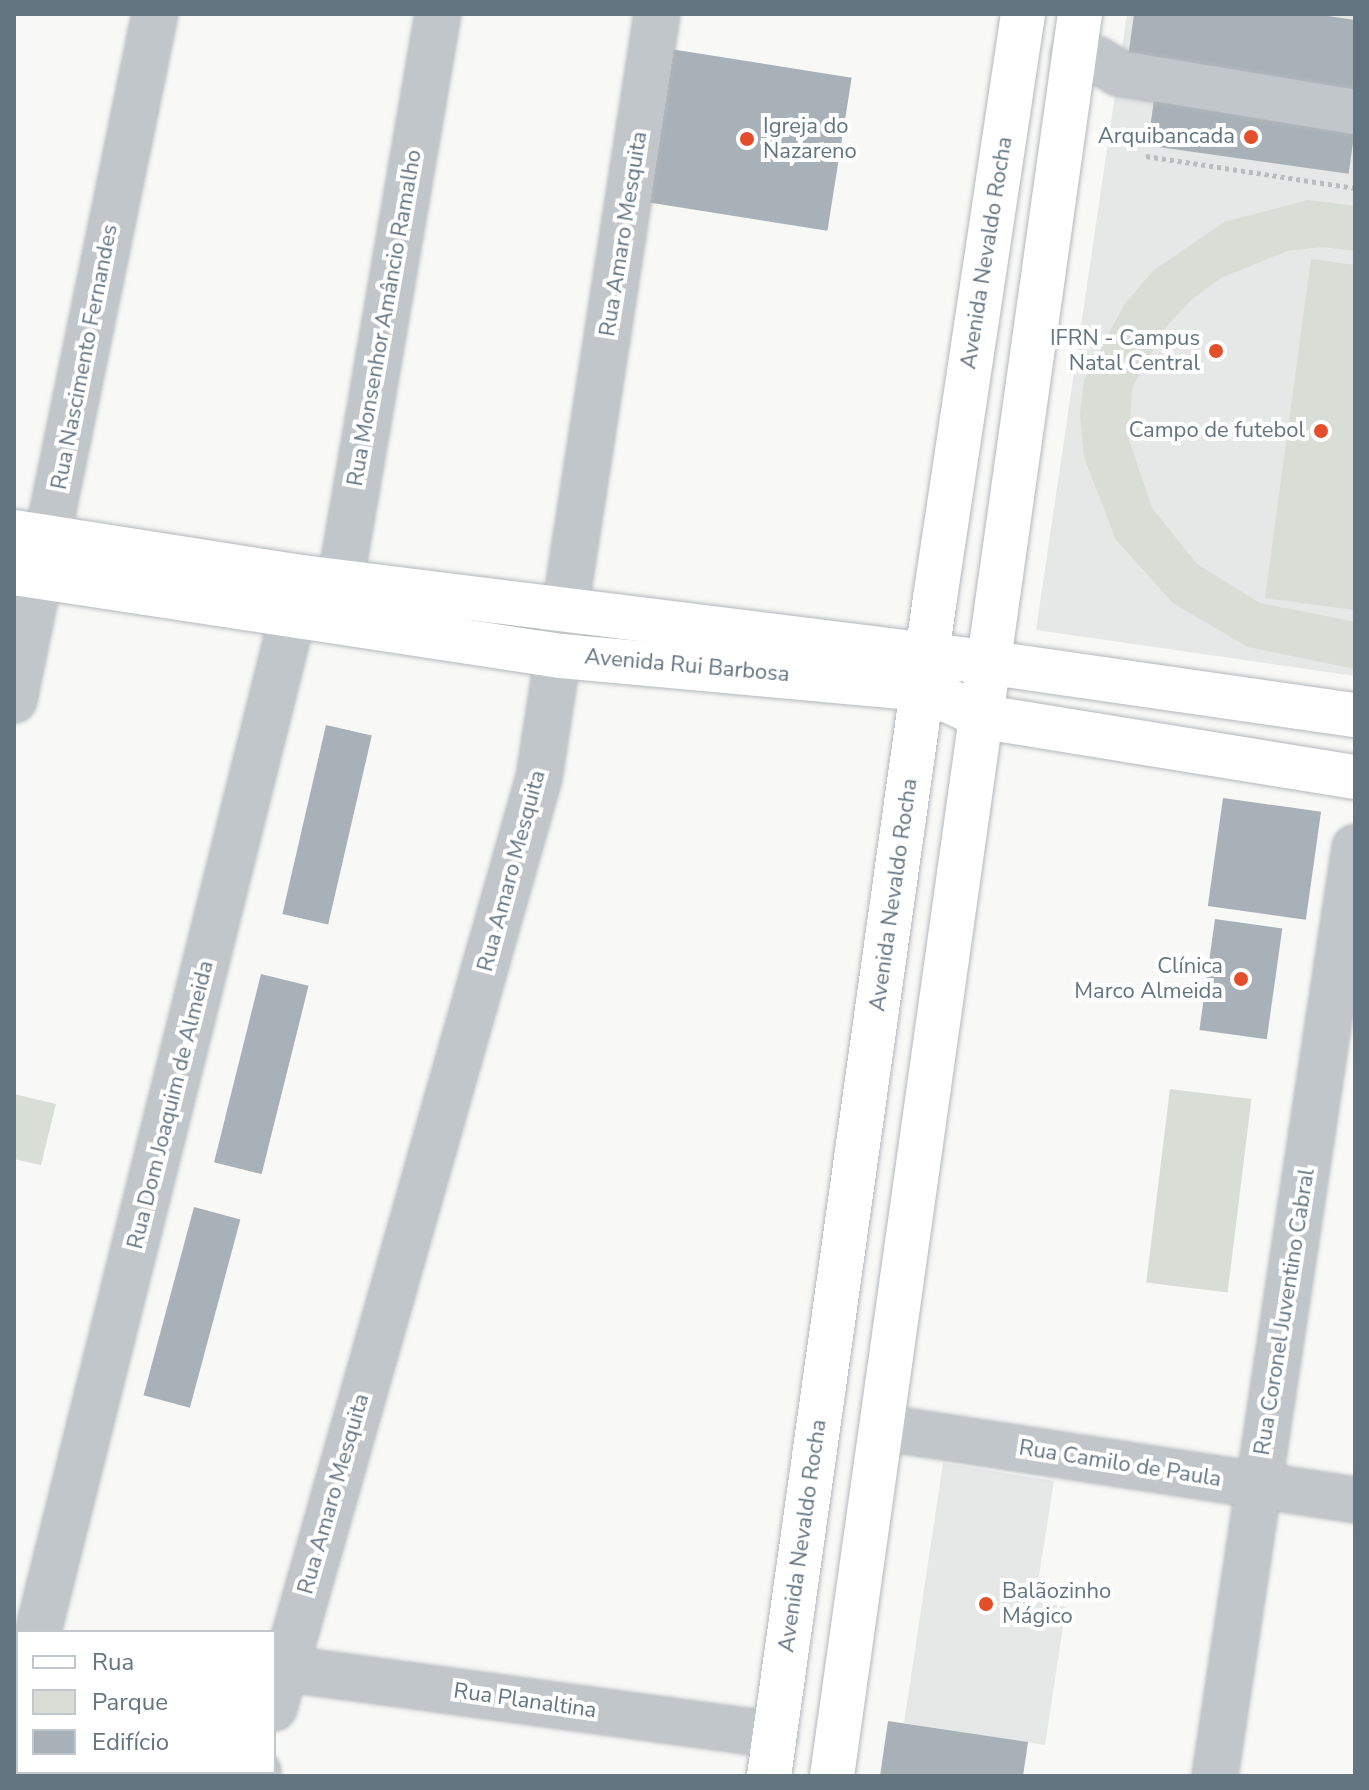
<!DOCTYPE html>
<meta charset="utf-8">
<style>
body{margin:0}
#map{position:relative;width:1369px;height:1790px;overflow:hidden;background:#f8f8f6;font-family:"Nunito Sans",sans-serif}
div>[style]{position:absolute}
.built>*{inset:0;background:#e6e7e7}
.green>*{inset:0;background:#d8ddd5;transform-origin:0 0}
.building>*{inset:0;background:#a8b1b7;transform-origin:0 0}
.path>*{height:5px;margin-top:-2.5px;transform-origin:0;background:repeating-linear-gradient(90deg,#b9bdc0 0 4px,transparent 0 8px)}
.roads{filter:drop-shadow(0 0 2px #b3b8bc) drop-shadow(0 0 2px #b3b8bc)}
.minor>*{height:44px;margin:-22px;padding:0 22px;transform-origin:22px;border-radius:22px;background:#c1c6ca}
.major>*{height:44px;margin:-22px;padding:0 22px;transform-origin:22px;border-radius:22px;background:#fff}
.dots>*{width:22px;height:22px;translate:-50% -50%;box-sizing:border-box;border:4px solid #fff;border-radius:50%}
span{translate:-50% -50%;white-space:nowrap;text-align:center;line-height:1.15;-webkit-text-stroke:8px #fff;paint-order:stroke}
.poi-label{font-size:22px;color:#637581}
.left{translate:0 -50%;text-align:left}
.right{translate:-100% -50%;text-align:right}
.street-label{font-size:22px;color:#637581}
.frame{position:absolute;inset:0;border:16px solid #637581;pointer-events:none}
.legend{position:absolute;left:16px;top:1630px;width:260px;height:144px;box-sizing:border-box;background:#fff;border:2px solid #c1c8cd;margin:0;padding:10px 14px;list-style:none;font-size:24px;color:#637581}
.legend li{display:flex;align-items:center;gap:16px;height:40px}
.legend b{width:40px;border:2px solid #c1c8cd}
</style>
<div id="map">
<div class="built">
<div style="clip-path:polygon(1127px 14px,1355px 14px,1355px 676px,1036px 630px)"></div>
<div style="clip-path:polygon(943px 1463px,1054px 1481px,1035px 1601px,1066px 1607px,1045px 1745px,904px 1723px)"></div>
</div>
<div class="green">
<div style="clip-path:polygon(1308px 200px,1355px 206px,1355px 251px,1323px 247px,1287px 251px,1221px 278px,1192px 299px,1167px 326px,1132px 388px,1129px 440px,1152px 508px,1197px 564px,1260px 603px,1355px 622px,1355px 669px,1248px 647px,1174px 604px,1116px 540px,1084px 457px,1080px 414px,1084px 380px,1124px 305px,1153px 271px,1224px 222px)"></div>
<div style="clip-path:polygon(1311px 259px,1355px 265px,1355px 610px,1265px 598px)"></div>
<div style="left:1170px;top:1089px;width:82px;height:195px;rotate:7deg"></div>
<div style="clip-path:polygon(14px 1094px,56px 1104px,41px 1165px,14px 1159px)"></div>
</div>
<div class="building">
<div style="clip-path:polygon(1134px 14px,1315px 14px,1355px 20px,1355px 97px,1127px 65px)"></div>
<div style="left:664px;top:48px;width:190px;height:155px;rotate:9deg"></div>
<div style="left:1154px;top:100px;width:203px;height:46px;rotate:8deg"></div>
<div style="left:326px;top:725px;width:47px;height:194px;rotate:13deg"></div>
<div style="left:1223px;top:798px;width:99px;height:109px;rotate:8deg"></div>
<div style="left:1215px;top:919px;width:68px;height:112px;rotate:8deg"></div>
<div style="left:261px;top:974px;width:49px;height:194px;rotate:14deg"></div>
<div style="left:194px;top:1207px;width:48px;height:195px;rotate:15deg"></div>
<div style="clip-path:polygon(888px 1721px,1028px 1742px,1023px 1776px,880px 1776px)"></div>
</div>
<div class="path">
<div style="left:1146px;top:156px;width:211px;rotate:8.7deg"></div>
</div>
<div class="roads">
<div class="minor">
<div style="left:1073px;top:55px;width:25px;rotate:11deg"></div>
<div style="left:1098px;top:60px;width:25px;rotate:32deg"></div>
<div style="left:1119px;top:73px;width:239px;rotate:9.4deg"></div>
<div style="left:334px;top:619px;width:614px;rotate:-80.25deg"></div>
<div style="left:14px;top:700px;width:700px;rotate:-78.39deg"></div>
<div style="left:885px;top:1428px;width:475px;rotate:8.7deg"></div>
<div style="left:38px;top:1632px;width:1086px;rotate:-75.93deg"></div>
<div style="left:274px;top:1667px;width:506px;rotate:7.73deg"></div>
<div style="left:274px;top:1708px;width:967px;rotate:-74.1deg"></div>
<div style="left:539px;top:778px;width:773px;rotate:-81.22deg"></div>
<div style="left:14px;top:1725px;width:16px;rotate:-75deg"></div>
<div style="left:257px;top:1776px;width:4px;rotate:-76deg"></div>
<div style="left:1215px;top:1776px;width:939px;rotate:-81.43deg"></div>
</div>
<div class="major">
<div style="left:14px;top:532px;width:291px;rotate:8.9deg"></div>
<div style="left:302px;top:577px;width:695px;rotate:7.1deg"></div>
<div style="left:992px;top:663px;width:367px;rotate:8.2deg"></div>
<div style="left:14px;top:573px;width:553px;rotate:8.63deg"></div>
<div style="left:561px;top:656px;width:364px;rotate:5.2deg"></div>
<div style="left:923px;top:689px;width:67px;rotate:24.7deg"></div>
<div style="left:984px;top:717px;width:376px;rotate:9.2deg"></div>
<div style="left:769px;top:1776px;width:1190px;rotate:-81.98deg"></div>
<div style="left:935px;top:598px;width:591px;rotate:-81.43deg"></div>
<div style="left:832px;top:1776px;width:1779px;rotate:-81.99deg"></div>
</div>
</div>
<div class="dots">
<div style="left:1251px;top:137px;background:#e34e2b"></div>
<div style="left:747px;top:139px;background:#e34e2b"></div>
<div style="left:1216px;top:351px;background:#e34e2b"></div>
<div style="left:1321px;top:431px;background:#e34e2b"></div>
<div style="left:1241px;top:979px;background:#e34e2b"></div>
<div style="left:986px;top:1604px;background:#e34e2b"></div>
</div>
<div class="poi-label">
<span class="left" style="left:763px;top:139px">Igreja do<br>Nazareno</span>
<span class="right" style="left:1235px;top:137px">Arquibancada</span>
<span class="right" style="left:1200px;top:351px">IFRN - Campus<br>Natal Central</span>
<span class="right" style="left:1305px;top:431px">Campo de futebol</span>
<span class="right" style="left:1223px;top:979px">Clínica<br>Marco Almeida</span>
<span class="left" style="left:1002px;top:1604px">Balãozinho<br>Mágico</span>
</div>
<div class="street-label">
<span style="left:624px;top:234px;rotate:-81deg">Rua Amaro Mesquita</span>
<span style="left:987px;top:253px;rotate:-81deg">Avenida Nevaldo Rocha</span>
<span style="left:385px;top:318px;rotate:-80deg">Rua Monsenhor Amâncio Ramalho</span>
<span style="left:85px;top:357px;rotate:-79deg">Rua Nascimento Fernandes</span>
<span style="left:687px;top:666px;rotate:5deg">Avenida Rui Barbosa</span>
<span style="left:512px;top:871px;rotate:-75deg">Rua Amaro Mesquita</span>
<span style="left:894px;top:895px;rotate:-82deg">Avenida Nevaldo Rocha</span>
<span style="left:171px;top:1105px;rotate:-76deg">Rua Dom Joaquim de Almeida</span>
<span style="left:1285px;top:1312px;rotate:-81deg">Rua Coronel Juventino Cabral</span>
<span style="left:1120px;top:1464px;rotate:9deg">Rua Camilo de Paula</span>
<span style="left:334px;top:1494px;rotate:-74deg">Rua Amaro Mesquita</span>
<span style="left:803px;top:1536px;rotate:-82deg">Avenida Nevaldo Rocha</span>
<span style="left:525px;top:1701px;rotate:8deg">Rua Planaltina</span>
</div>
<div class="frame"></div>
<ul class="legend">
<li><b style="height:10px;background:#fff"></b>Rua</li>
<li><b style="height:22px;background:#d8ddd5"></b>Parque</li>
<li><b style="height:22px;background:#a8b1b7"></b>Edifício</li>
</ul>
</div>
